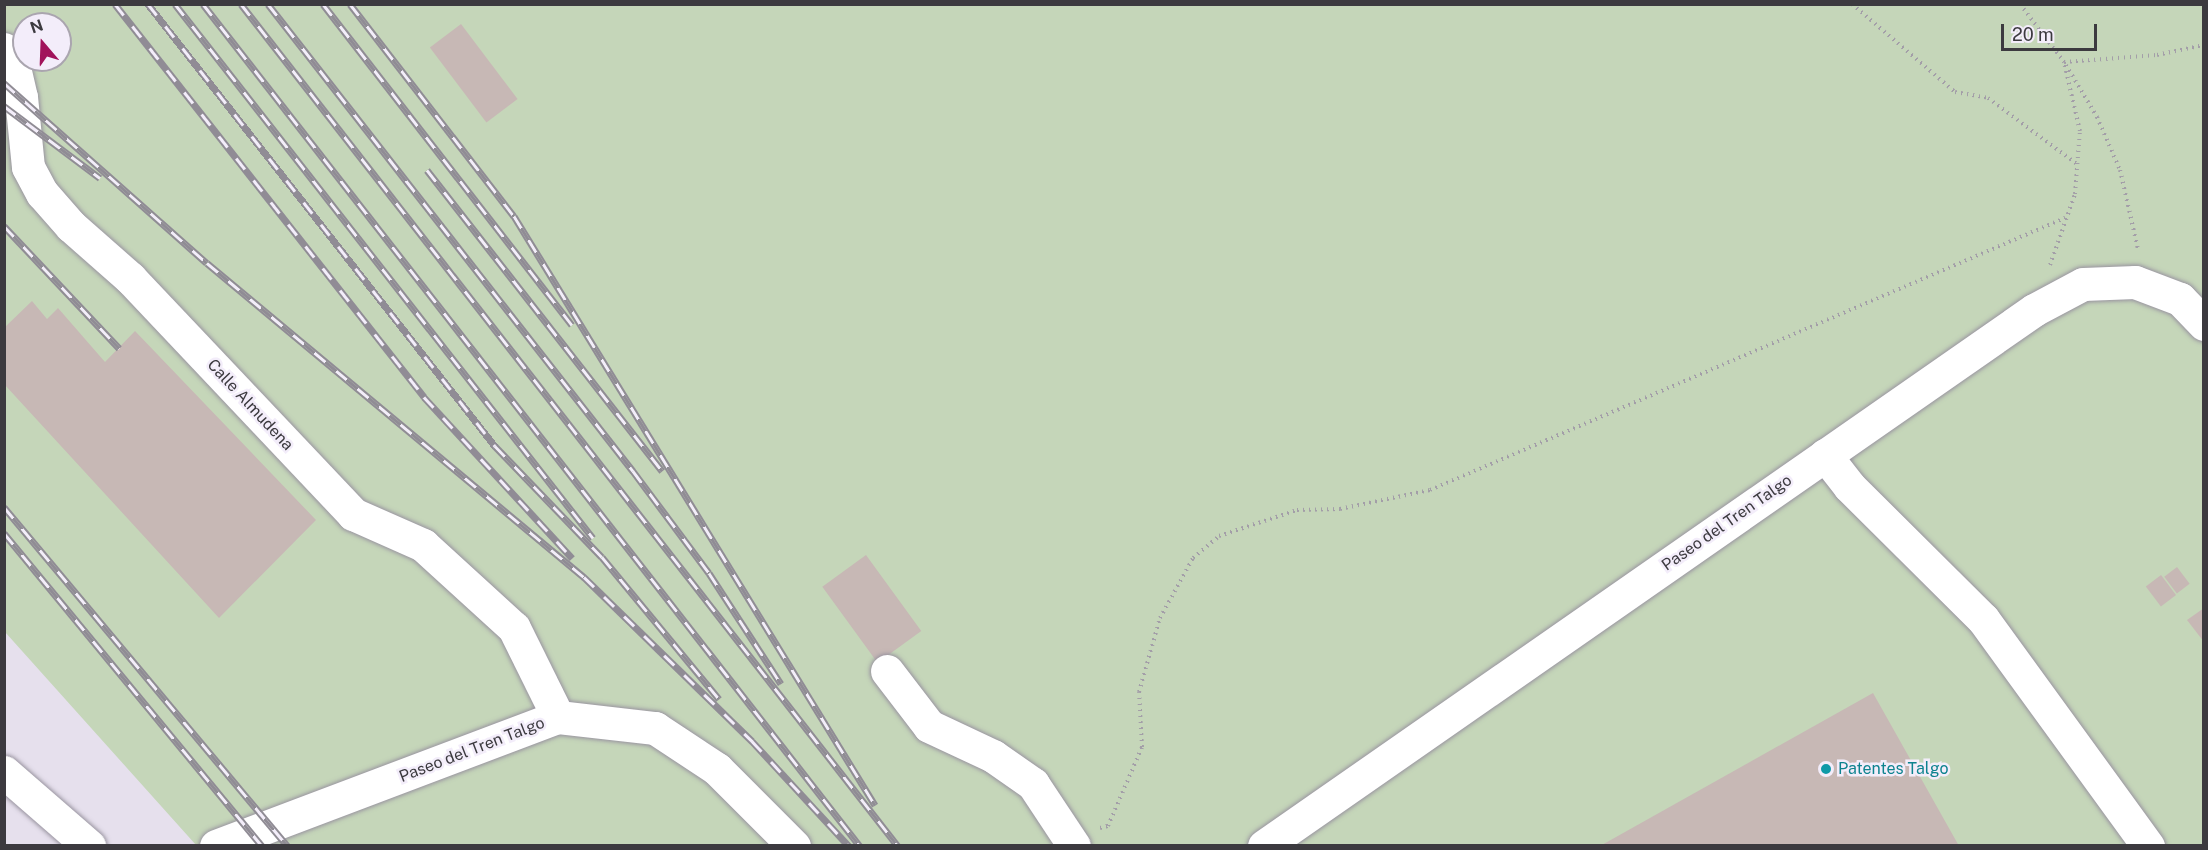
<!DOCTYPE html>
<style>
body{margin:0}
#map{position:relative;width:2208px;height:850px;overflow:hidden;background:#e6e0ed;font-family:"Public Sans",sans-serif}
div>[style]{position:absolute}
.green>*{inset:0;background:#c5d6b9}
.building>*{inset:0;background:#c7b8b5;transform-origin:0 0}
.path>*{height:4px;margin-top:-2px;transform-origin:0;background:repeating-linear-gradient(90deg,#a39ea8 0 1.5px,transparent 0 6px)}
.roads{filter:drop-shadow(0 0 2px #9994a0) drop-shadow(0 0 2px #9994a0)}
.minor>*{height:33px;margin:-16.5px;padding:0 16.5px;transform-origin:16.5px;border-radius:16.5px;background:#fff}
.rail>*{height:7px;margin-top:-3.5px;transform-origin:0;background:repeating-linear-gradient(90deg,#f3edfa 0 14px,#908c95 0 28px);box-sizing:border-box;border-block:2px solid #908c95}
.dots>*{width:16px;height:16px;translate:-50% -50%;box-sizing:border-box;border:3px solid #f3edfa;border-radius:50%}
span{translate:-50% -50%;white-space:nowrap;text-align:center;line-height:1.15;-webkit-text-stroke:5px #f3edfa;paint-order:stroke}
.street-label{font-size:16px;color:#3c3a3f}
.culture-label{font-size:16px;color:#0d838f}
.left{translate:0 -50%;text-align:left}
.frame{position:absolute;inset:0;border:6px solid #3c3a3f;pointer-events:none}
.north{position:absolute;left:12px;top:12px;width:60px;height:60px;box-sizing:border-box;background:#f3edfa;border:2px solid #aaa5af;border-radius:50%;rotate:341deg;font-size:16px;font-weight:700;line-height:24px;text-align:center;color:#3c3a3f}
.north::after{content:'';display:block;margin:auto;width:21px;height:27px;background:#a1135b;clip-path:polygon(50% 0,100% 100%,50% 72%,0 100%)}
.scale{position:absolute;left:2001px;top:24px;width:96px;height:27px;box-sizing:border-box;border:3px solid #3c3a3f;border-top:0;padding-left:8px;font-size:18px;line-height:21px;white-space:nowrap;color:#3c3a3f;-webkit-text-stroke:4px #f3edfa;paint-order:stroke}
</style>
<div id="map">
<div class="green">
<div style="clip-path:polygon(evenodd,4px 5px,2203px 5px,2203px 845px,196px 845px,5px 632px,4px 5px,24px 24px,60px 24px,60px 60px,24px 60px,24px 24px)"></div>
</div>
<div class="building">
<div style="left:461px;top:24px;width:94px;height:39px;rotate:53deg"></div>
<div style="clip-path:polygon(32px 301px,47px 319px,58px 308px,105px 362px,135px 331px,316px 520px,219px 618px,4px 384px,4px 328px)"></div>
<div style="left:866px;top:555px;width:94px;height:54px;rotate:54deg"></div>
<div style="left:2177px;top:567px;width:21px;height:16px;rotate:53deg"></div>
<div style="left:2161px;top:575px;width:25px;height:19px;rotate:53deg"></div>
<div style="clip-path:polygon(2204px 608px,2204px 642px,2187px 620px)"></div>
<div style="clip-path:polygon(1873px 693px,1959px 846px,1600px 846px)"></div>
</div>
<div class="path">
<div style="left:1852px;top:4px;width:135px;rotate:40.5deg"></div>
<div style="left:1955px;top:92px;width:34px;rotate:10deg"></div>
<div style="left:1988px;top:98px;width:111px;rotate:36.6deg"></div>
<div style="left:2020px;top:4px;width:73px;rotate:52.8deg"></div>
<div style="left:2064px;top:62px;width:93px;rotate:-4.3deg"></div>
<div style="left:2157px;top:55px;width:48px;rotate:-12deg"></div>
<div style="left:2066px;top:65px;width:61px;rotate:59.2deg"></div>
<div style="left:2097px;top:117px;width:58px;rotate:66.5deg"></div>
<div style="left:2120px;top:170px;width:81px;rotate:77.2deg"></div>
<div style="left:2050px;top:265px;width:75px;rotate:-70.6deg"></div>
<div style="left:2075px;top:194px;width:63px;rotate:-85.5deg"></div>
<div style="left:2080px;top:131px;width:71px;rotate:-103.1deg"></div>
<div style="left:1100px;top:828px;width:8px;rotate:-14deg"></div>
<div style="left:1108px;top:826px;width:86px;rotate:-66.7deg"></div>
<div style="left:1142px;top:747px;width:55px;rotate:-93.1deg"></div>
<div style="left:1139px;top:692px;width:77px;rotate:-74.2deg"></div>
<div style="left:1160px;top:618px;width:68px;rotate:-61.2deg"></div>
<div style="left:1193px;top:558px;width:34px;rotate:-40deg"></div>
<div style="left:1219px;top:536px;width:82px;rotate:-18.4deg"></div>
<div style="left:1297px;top:510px;width:43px;rotate:-1.3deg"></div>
<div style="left:1340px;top:509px;width:92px;rotate:-11.9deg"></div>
<div style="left:1430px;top:490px;width:691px;rotate:-23.19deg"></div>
</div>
<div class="roads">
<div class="minor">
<div style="left:4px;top:49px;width:21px;rotate:61deg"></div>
<div style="left:14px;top:67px;width:31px;rotate:77deg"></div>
<div style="left:21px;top:97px;width:70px;rotate:84.3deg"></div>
<div style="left:28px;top:167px;width:30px;rotate:62deg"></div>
<div style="left:42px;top:193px;width:44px;rotate:48.7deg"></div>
<div style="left:71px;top:226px;width:79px;rotate:41.4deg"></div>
<div style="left:130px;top:278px;width:325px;rotate:46.6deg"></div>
<div style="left:353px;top:514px;width:77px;rotate:23.9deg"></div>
<div style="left:423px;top:545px;width:123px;rotate:42.4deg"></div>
<div style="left:514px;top:628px;width:99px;rotate:63.7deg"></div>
<div style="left:1825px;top:455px;width:39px;rotate:52deg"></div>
<div style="left:1849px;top:486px;width:189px;rotate:44.8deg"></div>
<div style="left:1983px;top:619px;width:281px;rotate:54deg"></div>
<div style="left:887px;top:671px;width:69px;rotate:52.6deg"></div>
<div style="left:929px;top:726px;width:71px;rotate:25.1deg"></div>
<div style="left:993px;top:756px;width:49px;rotate:35deg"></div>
<div style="left:1033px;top:784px;width:74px;rotate:56.5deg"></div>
<div style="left:4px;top:772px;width:113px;rotate:41deg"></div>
<div style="left:216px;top:846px;width:366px;rotate:-20.7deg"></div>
<div style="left:558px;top:717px;width:98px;rotate:6.5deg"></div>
<div style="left:655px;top:728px;width:74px;rotate:33.5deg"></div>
<div style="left:717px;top:769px;width:109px;rotate:45deg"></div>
<div style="left:1264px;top:846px;width:938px;rotate:-34.84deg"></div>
<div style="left:2034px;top:310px;width:55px;rotate:-28deg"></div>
<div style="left:2083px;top:284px;width:52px;rotate:-2.2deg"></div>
<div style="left:2135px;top:282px;width:48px;rotate:20.7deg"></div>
<div style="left:2180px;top:299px;width:35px;rotate:46deg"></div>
</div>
</div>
<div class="rail">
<div style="left:115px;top:4px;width:500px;rotate:51.8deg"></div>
<div style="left:424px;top:397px;width:219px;rotate:47.4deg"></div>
<div style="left:148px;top:4px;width:562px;rotate:51.87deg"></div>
<div style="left:495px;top:446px;width:154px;rotate:46.1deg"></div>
<div style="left:602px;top:557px;width:184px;rotate:50.5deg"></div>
<div style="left:175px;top:4px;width:678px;rotate:51.95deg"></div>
<div style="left:203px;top:4px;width:1068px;rotate:52.04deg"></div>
<div style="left:241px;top:4px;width:1068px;rotate:52.04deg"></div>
<div style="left:268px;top:4px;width:593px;rotate:51.99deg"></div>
<div style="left:633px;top:471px;width:127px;rotate:53.3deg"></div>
<div style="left:709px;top:573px;width:132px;rotate:57deg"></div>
<div style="left:323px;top:4px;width:406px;rotate:52.2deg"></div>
<div style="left:350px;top:4px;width:268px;rotate:52.3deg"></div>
<div style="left:514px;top:216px;width:691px;rotate:58.5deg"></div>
<div style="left:4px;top:83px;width:271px;rotate:41.6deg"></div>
<div style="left:207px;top:263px;width:491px;rotate:39.8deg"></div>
<div style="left:584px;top:577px;width:235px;rotate:44.3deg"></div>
<div style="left:752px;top:741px;width:143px;rotate:47.3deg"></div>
<div style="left:4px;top:106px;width:120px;rotate:36.9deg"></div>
<div style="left:427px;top:170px;width:382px;rotate:52deg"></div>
<div style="left:4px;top:226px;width:168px;rotate:46.7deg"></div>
<div style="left:4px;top:507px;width:442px;rotate:50.1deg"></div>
<div style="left:4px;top:533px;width:406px;rotate:50.5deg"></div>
</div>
<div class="dots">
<div style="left:1826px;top:769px;background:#0f9aa8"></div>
</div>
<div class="street-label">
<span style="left:250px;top:405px;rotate:47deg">Calle Almudena</span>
<span style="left:1727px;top:523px;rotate:-35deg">Paseo del Tren Talgo</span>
<span style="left:472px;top:750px;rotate:-21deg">Paseo del Tren Talgo</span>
</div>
<div class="culture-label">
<span class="left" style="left:1838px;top:769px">Patentes Talgo</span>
</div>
<div class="frame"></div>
<div class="north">N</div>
<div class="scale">20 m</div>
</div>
